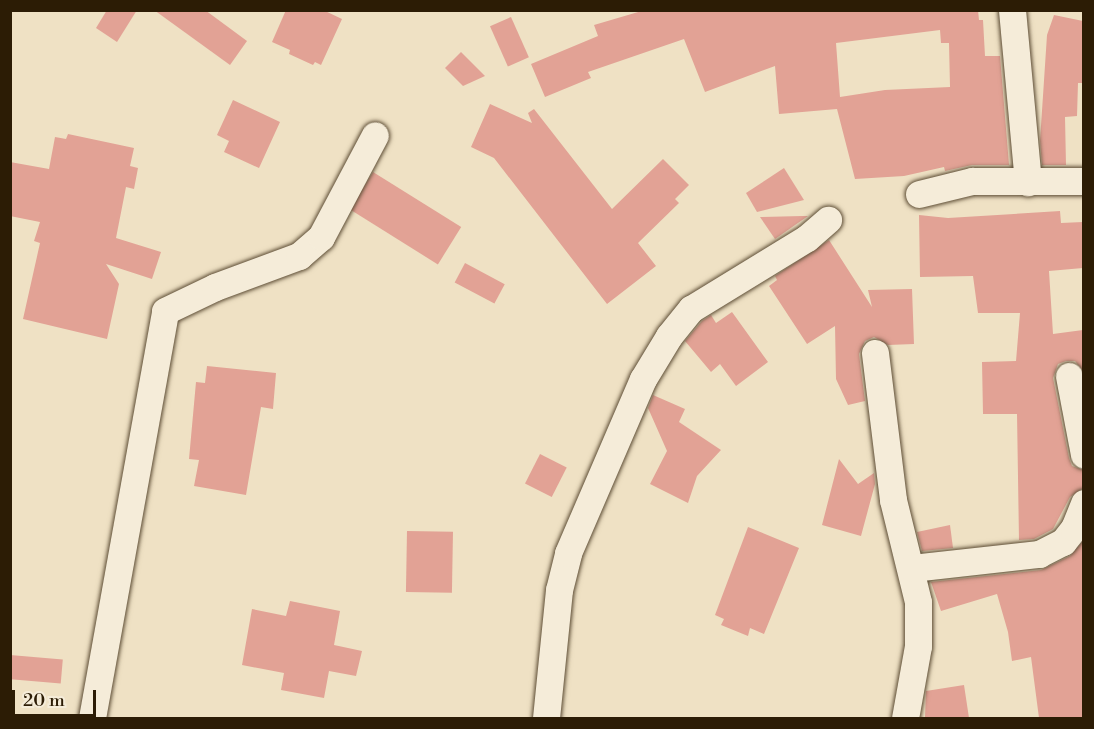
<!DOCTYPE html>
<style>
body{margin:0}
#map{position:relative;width:1094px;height:729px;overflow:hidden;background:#efe1c4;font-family:"Libre Bodoni",serif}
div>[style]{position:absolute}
.building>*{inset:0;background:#e2a295;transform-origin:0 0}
.roads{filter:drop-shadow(0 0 2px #5d4d35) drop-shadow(0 0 2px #5d4d35)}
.street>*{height:27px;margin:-13.5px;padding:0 13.5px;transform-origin:13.5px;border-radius:13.5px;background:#f5ecd9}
span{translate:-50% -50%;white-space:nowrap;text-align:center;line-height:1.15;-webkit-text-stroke:4.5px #f5ecd9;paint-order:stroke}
.frame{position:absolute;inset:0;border:12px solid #2c1c05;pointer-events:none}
.scale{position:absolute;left:12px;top:690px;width:84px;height:27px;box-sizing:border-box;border:3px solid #2c1c05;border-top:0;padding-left:8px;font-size:18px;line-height:21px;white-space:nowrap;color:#2c1c05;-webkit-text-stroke:4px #f5ecd9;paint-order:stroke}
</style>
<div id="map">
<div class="building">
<div style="clip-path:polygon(107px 10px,137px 10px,117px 42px,96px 28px)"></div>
<div style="clip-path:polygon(154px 10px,205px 10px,247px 41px,230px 65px)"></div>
<div style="clip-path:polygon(286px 10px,323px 10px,342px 19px,321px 65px,315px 62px,313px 65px,289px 54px,290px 50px,272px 42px)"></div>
<div style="clip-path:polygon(evenodd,645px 10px,978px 10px,979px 20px,983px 20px,985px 56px,1000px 56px,1009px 165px,972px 165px,945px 171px,944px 167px,904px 176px,855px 179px,837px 109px,779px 114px,775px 66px,705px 92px,684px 39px,588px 72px,591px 78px,545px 97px,531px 64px,598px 36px,594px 25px,645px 10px,940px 30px,941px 43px,949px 43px,950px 87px,885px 90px,840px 97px,836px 43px,940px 30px)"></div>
<div style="clip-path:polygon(1054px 15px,1083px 21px,1083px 83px,1078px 83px,1077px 116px,1065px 117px,1066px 165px,1042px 165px,1040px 141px,1047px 35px)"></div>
<div style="left:511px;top:17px;width:44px;height:23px;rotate:66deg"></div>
<div style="clip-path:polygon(461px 52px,485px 76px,463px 86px,445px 68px)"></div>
<div style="clip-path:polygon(233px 100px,280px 122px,259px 168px,224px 152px,229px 141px,217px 135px)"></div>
<div style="clip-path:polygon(490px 104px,532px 123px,528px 113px,534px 109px,612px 209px,663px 159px,689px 185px,675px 199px,679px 203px,638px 243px,656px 266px,607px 304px,494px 158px,471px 147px)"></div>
<div style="clip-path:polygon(68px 134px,134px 148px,130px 166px,138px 168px,134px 189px,126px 187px,116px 238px,161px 252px,152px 279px,106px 264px,119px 284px,107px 339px,23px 319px,40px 243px,34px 241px,40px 222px,10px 216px,10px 162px,49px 169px,55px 137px,66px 139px)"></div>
<div style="clip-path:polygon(784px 168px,804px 200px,757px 212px,746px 193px)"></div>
<div style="left:373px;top:172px;width:104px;height:44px;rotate:32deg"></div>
<div style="clip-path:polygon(1060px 211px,1061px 223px,1083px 222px,1083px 268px,1049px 271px,1053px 334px,1083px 330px,1083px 371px,1075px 361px,1066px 361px,1058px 364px,1053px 378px,1069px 458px,1072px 466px,1083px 470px,1083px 488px,1070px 497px,1053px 529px,1034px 539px,1019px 540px,1017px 414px,983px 414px,982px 362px,1016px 361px,1020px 313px,978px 313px,973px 276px,920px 277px,919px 215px,948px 218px)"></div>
<div style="clip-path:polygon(802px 216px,808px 216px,775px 239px,760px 217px)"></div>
<div style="clip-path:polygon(829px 240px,872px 307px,868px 290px,912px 289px,914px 344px,888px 345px,874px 337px,865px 341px,859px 354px,865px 401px,848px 405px,836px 379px,835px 326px,807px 344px,769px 286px,777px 280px,775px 276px)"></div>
<div style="left:465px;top:263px;width:45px;height:22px;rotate:28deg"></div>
<div style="clip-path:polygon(732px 312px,768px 362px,736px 386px,720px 364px,711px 372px,685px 341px,702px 321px,711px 315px,716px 323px)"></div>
<div style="clip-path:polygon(207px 366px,276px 373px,273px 409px,261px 407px,246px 495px,194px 486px,199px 460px,189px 459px,196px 382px,205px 383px)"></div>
<div style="clip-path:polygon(653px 395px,685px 409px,679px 422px,721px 450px,697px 476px,688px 503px,650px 484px,667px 451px,648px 408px)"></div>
<div style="left:540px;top:454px;width:30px;height:33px;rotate:27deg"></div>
<div style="clip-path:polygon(839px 459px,858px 484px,874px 473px,875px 484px,861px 536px,822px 525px)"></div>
<div style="clip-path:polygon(950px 525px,953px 548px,922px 551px,917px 532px)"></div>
<div style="clip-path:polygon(748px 527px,799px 548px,764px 634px,750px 628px,748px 636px,721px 625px,724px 619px,715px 615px)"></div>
<div style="left:407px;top:531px;width:46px;height:61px;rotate:1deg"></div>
<div style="clip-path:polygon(1083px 541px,1083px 718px,1039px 718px,1031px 657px,1012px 661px,1008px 632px,997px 594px,941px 611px,931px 582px,1041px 570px,1070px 556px)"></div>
<div style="clip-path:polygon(290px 601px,340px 611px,334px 645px,362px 651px,356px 676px,329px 671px,324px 698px,281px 690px,284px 673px,242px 665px,252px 609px,286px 616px)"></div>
<div style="left:10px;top:655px;width:53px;height:24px;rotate:5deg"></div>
<div style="clip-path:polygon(964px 685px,969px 718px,925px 718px,926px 691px)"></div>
</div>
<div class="roads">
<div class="street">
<div style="left:1012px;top:10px;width:173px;rotate:84.7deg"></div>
<div style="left:919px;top:194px;width:55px;rotate:-13.8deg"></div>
<div style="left:972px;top:181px;width:112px"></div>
<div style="left:875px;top:353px;width:148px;rotate:83deg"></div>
<div style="left:893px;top:500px;width:105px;rotate:76.2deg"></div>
<div style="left:918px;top:602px;width:44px;rotate:90deg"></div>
<div style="left:918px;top:646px;width:73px;rotate:100.2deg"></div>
<div style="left:1069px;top:376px;width:80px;rotate:79.2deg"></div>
<div style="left:912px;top:568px;width:128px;rotate:-6.3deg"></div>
<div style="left:1039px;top:554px;width:27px;rotate:-27deg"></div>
<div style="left:1063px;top:542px;width:18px;rotate:-52deg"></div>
<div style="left:1074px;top:528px;width:27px;rotate:-68deg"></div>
<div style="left:92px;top:718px;width:413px;rotate:-79.8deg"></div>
<div style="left:165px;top:311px;width:55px;rotate:-25.6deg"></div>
<div style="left:215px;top:287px;width:90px;rotate:-20.3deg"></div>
<div style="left:299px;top:256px;width:29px;rotate:-41deg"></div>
<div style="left:321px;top:237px;width:115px;rotate:-62.1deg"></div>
<div style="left:546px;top:718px;width:129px;rotate:-84.2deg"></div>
<div style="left:559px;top:590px;width:38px;rotate:-76deg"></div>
<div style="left:568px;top:553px;width:189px;rotate:-66.7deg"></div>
<div style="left:643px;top:379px;width:50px;rotate:-58.8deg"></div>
<div style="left:669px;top:336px;width:35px;rotate:-51deg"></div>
<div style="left:691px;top:309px;width:136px;rotate:-31.5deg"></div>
<div style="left:807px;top:238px;width:28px;rotate:-41deg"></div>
</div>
</div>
<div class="frame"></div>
<div class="scale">20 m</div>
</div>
